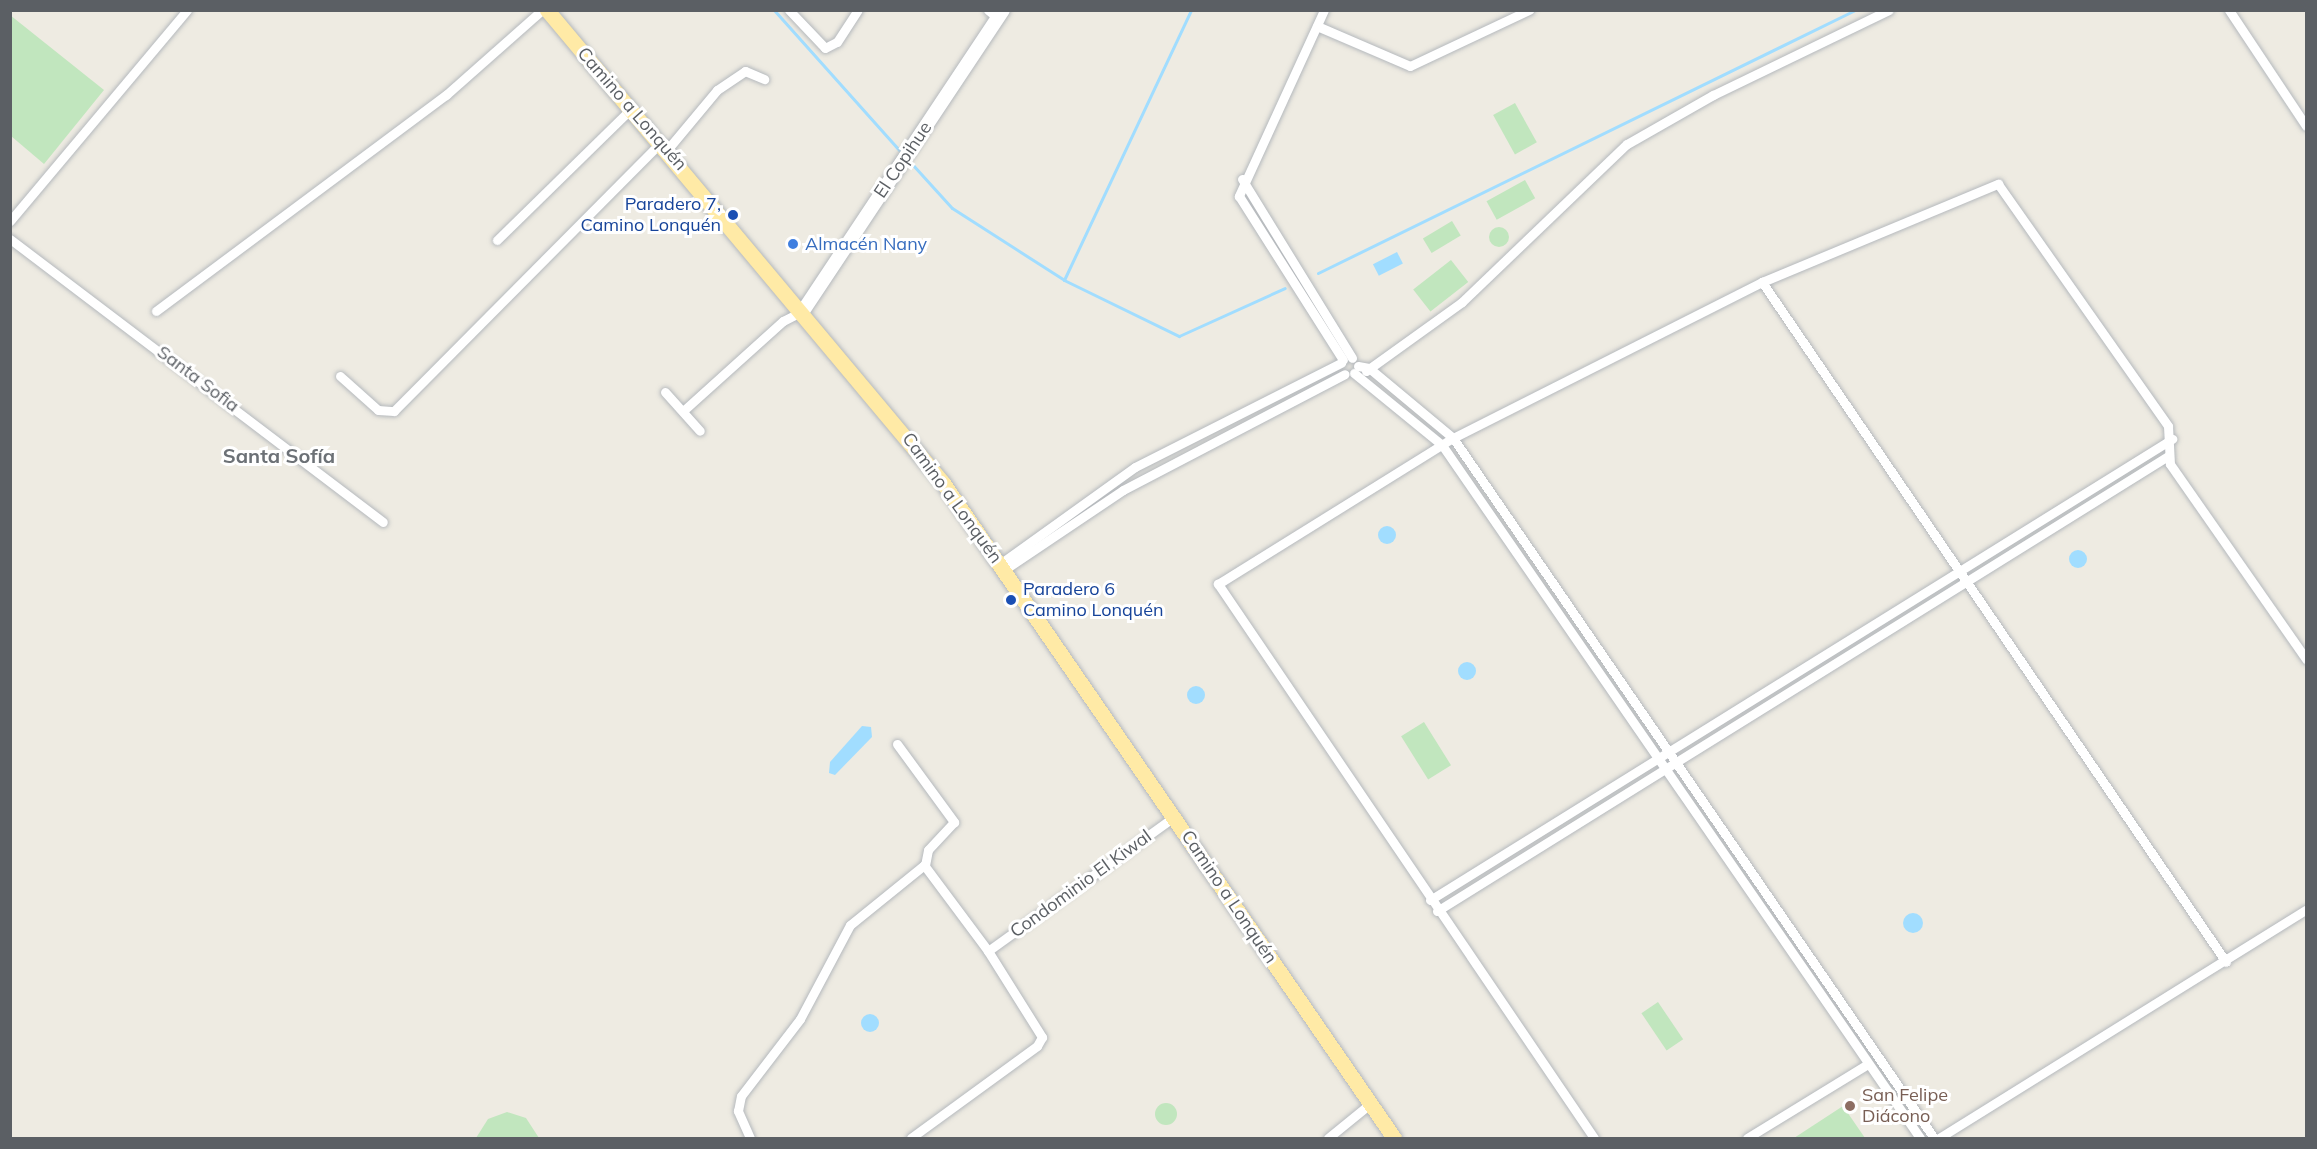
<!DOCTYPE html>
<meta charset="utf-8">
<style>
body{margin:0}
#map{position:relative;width:2317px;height:1149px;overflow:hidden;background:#eeebe2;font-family:Mulish,sans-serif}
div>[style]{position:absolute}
.green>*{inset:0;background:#c1e6be;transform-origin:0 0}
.round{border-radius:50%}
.water>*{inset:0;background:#a1ddff;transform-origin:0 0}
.stream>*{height:3px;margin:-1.5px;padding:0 1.5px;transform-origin:1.5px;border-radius:1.5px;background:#a1ddff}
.roads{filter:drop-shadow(0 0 2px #b5b9bd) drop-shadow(0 0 2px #b5b9bd)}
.minor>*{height:9px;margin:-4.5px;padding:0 4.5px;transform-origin:4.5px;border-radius:4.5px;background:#fff}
.secondary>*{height:14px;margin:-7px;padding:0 7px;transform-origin:7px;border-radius:7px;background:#fff}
.primary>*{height:15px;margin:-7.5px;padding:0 7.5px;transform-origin:7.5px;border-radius:7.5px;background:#ffeaa6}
.dots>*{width:16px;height:16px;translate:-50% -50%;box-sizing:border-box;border:3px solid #fff;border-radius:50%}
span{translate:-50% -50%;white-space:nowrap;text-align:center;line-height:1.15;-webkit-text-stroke:6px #fff;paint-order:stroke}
.street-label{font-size:18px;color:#5b5f64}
.transit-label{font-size:18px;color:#164399}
.right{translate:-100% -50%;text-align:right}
.left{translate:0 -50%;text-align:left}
.shop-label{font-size:18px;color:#366cbe}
.education-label{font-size:18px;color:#785e54}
.neighbourhood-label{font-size:20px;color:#6c7176;font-weight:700}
.frame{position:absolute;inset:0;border:12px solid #5b5f64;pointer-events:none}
</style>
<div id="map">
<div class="green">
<div style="clip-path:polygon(10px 15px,104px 90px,44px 164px,11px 136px)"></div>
<div style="left:1515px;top:103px;width:45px;height:25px;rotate:61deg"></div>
<div style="left:1525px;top:180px;width:21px;height:44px;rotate:61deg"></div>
<div style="left:1452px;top:221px;width:17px;height:34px;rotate:59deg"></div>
<div class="round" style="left:1489px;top:227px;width:20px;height:20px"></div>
<div style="left:1451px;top:260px;width:28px;height:48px;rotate:52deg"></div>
<div style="left:1424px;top:722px;width:51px;height:27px;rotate:58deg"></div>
<div style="left:1658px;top:1002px;width:45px;height:20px;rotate:56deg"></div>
<div class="round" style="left:1155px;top:1103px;width:22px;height:22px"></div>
<div style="clip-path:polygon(1843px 1106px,1865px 1138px,1794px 1138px)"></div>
<div style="clip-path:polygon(507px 1112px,526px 1118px,539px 1138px,476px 1138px,488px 1119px)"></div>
</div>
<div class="water">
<div style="left:1397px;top:252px;width:13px;height:27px;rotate:63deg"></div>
<div class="round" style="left:1378px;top:526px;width:18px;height:18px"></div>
<div class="round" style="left:2069px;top:550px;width:18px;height:18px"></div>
<div class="round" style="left:1458px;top:662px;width:18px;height:18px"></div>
<div class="round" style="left:1187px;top:686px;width:18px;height:18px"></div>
<div style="clip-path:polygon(862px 726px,871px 727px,872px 737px,835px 775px,829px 773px,830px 762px)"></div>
<div class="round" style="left:1903px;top:913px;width:20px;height:20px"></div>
<div class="round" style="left:861px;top:1014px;width:18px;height:18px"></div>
</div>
<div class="stream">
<div style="left:774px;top:10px;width:188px;rotate:48.2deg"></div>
<div style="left:912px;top:164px;width:59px;rotate:47.7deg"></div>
<div style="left:952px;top:208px;width:133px;rotate:32.7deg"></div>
<div style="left:1064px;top:280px;width:128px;rotate:26deg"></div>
<div style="left:1179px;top:336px;width:116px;rotate:-24.4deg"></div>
<div style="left:1318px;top:273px;width:598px;rotate:-26.09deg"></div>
<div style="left:1064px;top:280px;width:298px;rotate:-64.8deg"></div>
</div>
<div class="roads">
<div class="minor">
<div style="left:789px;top:10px;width:52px;rotate:46.5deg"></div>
<div style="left:825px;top:48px;width:13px;rotate:-27deg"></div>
<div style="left:837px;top:42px;width:38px;rotate:-57deg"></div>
<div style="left:988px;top:10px;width:13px;rotate:39deg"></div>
<div style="left:1324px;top:10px;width:205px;rotate:114.6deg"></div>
<div style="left:1239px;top:196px;width:194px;rotate:57.6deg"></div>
<div style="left:2229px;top:10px;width:139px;rotate:56.4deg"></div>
<div style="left:1317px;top:26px;width:101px;rotate:23.3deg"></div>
<div style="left:1410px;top:66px;width:132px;rotate:-25.2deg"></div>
<div style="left:667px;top:150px;width:78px;rotate:-50.2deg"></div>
<div style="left:717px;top:90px;width:34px;rotate:-34deg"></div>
<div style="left:745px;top:71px;width:21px;rotate:23deg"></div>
<div style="left:1242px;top:179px;width:210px;rotate:58.4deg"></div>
<div style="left:10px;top:221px;width:275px;rotate:-50deg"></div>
<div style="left:10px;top:239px;width:468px;rotate:37.2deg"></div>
<div style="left:497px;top:240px;width:189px;rotate:-44.4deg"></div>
<div style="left:1762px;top:282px;width:823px;rotate:55.69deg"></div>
<div style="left:156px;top:311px;width:362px;rotate:-36.7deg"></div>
<div style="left:446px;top:95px;width:128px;rotate:-41.5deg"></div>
<div style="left:1358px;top:366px;width:11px;rotate:10deg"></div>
<div style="left:1369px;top:368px;width:109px;rotate:39.8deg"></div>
<div style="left:1453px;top:438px;width:849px;rotate:55.51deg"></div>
<div style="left:1366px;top:371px;width:118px;rotate:-35.7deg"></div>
<div style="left:1462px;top:302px;width:228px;rotate:-43.8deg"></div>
<div style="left:1627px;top:144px;width:99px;rotate:-29.7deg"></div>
<div style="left:1713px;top:95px;width:195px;rotate:-25.8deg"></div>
<div style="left:1354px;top:373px;width:114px;rotate:39.3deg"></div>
<div style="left:1442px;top:445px;width:842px;rotate:55.4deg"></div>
<div style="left:340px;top:376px;width:51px;rotate:41.8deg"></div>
<div style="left:378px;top:410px;width:16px;rotate:4deg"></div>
<div style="left:394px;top:411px;width:379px;rotate:-45.2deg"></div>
<div style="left:665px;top:392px;width:52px;rotate:48.1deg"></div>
<div style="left:683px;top:411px;width:135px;rotate:-42deg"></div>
<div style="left:783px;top:321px;width:22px;rotate:-27deg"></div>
<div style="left:1000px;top:564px;width:166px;rotate:-35.7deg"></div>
<div style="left:1135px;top:467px;width:231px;rotate:-26.8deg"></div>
<div style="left:1004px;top:570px;width:143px;rotate:-33.9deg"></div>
<div style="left:1123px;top:490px;width:250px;rotate:-27.6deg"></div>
<div style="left:897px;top:744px;width:97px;rotate:53.8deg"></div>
<div style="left:954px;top:822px;width:38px;rotate:133deg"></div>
<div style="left:928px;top:850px;width:16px;rotate:101deg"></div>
<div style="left:1430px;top:900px;width:874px;rotate:-31.85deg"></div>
<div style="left:1437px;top:911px;width:861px;rotate:-31.9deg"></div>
<div style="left:988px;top:951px;width:229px;rotate:-35.8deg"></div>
<div style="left:750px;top:1138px;width:30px;rotate:-114deg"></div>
<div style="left:738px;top:1111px;width:15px;rotate:-79deg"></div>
<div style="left:741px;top:1096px;width:97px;rotate:-52.5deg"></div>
<div style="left:800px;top:1019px;width:106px;rotate:-62deg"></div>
<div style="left:850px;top:925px;width:95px;rotate:-39deg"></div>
<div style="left:924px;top:865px;width:107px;rotate:53.3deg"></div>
<div style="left:988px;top:951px;width:102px;rotate:57.9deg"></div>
<div style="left:1042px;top:1037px;width:10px;rotate:119deg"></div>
<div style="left:1037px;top:1046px;width:156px;rotate:143.9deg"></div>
<div style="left:1328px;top:1138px;width:55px;rotate:-39.1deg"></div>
<div style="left:1594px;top:1138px;width:670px;rotate:-124.16deg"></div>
<div style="left:1218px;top:584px;width:277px;rotate:-31.9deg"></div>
<div style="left:1453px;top:438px;width:346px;rotate:-26.8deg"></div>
<div style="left:1762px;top:282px;width:256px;rotate:-22.6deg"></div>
<div style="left:1998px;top:184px;width:296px;rotate:54.9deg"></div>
<div style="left:2168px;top:426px;width:38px;rotate:87deg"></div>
<div style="left:2170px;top:464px;width:238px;rotate:55.1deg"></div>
<div style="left:1747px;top:1138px;width:140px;rotate:-31.5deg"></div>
<div style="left:1939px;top:1138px;width:432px;rotate:-31.9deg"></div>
</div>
<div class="secondary">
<div style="left:803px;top:311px;width:361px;rotate:-56.4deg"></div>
</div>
<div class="primary">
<div style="left:547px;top:10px;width:617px;rotate:50.06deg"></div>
<div style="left:943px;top:483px;width:795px;rotate:55.45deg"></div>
</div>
</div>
<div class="dots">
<div style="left:733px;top:215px;background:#1a4fb4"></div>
<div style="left:793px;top:244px;background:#3f7fe0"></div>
<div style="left:1011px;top:600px;background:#1a4fb4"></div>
<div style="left:1850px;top:1106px;background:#8d6e63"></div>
</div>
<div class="street-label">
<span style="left:632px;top:109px;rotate:49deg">Camino a Lonquén</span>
<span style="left:903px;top:160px;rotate:-56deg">El Copihue</span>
<span style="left:198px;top:379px;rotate:37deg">Santa Sofia</span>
<span style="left:952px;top:498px;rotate:54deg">Camino a Lonquén</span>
<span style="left:1081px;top:884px;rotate:-36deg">Condominio El Kiwal</span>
<span style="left:1229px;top:897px;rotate:56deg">Camino a Lonquén</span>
</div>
<div class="transit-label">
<span class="right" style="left:721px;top:215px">Paradero 7,<br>Camino Lonquén</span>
<span class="left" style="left:1023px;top:600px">Paradero 6<br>Camino Lonquén</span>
</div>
<div class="shop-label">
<span class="left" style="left:805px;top:244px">Almacén Nany</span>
</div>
<div class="education-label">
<span class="left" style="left:1862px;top:1106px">San Felipe<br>Diácono</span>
</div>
<div class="neighbourhood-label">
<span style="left:279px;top:455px">Santa Sofía</span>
</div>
<div class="frame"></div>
</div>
